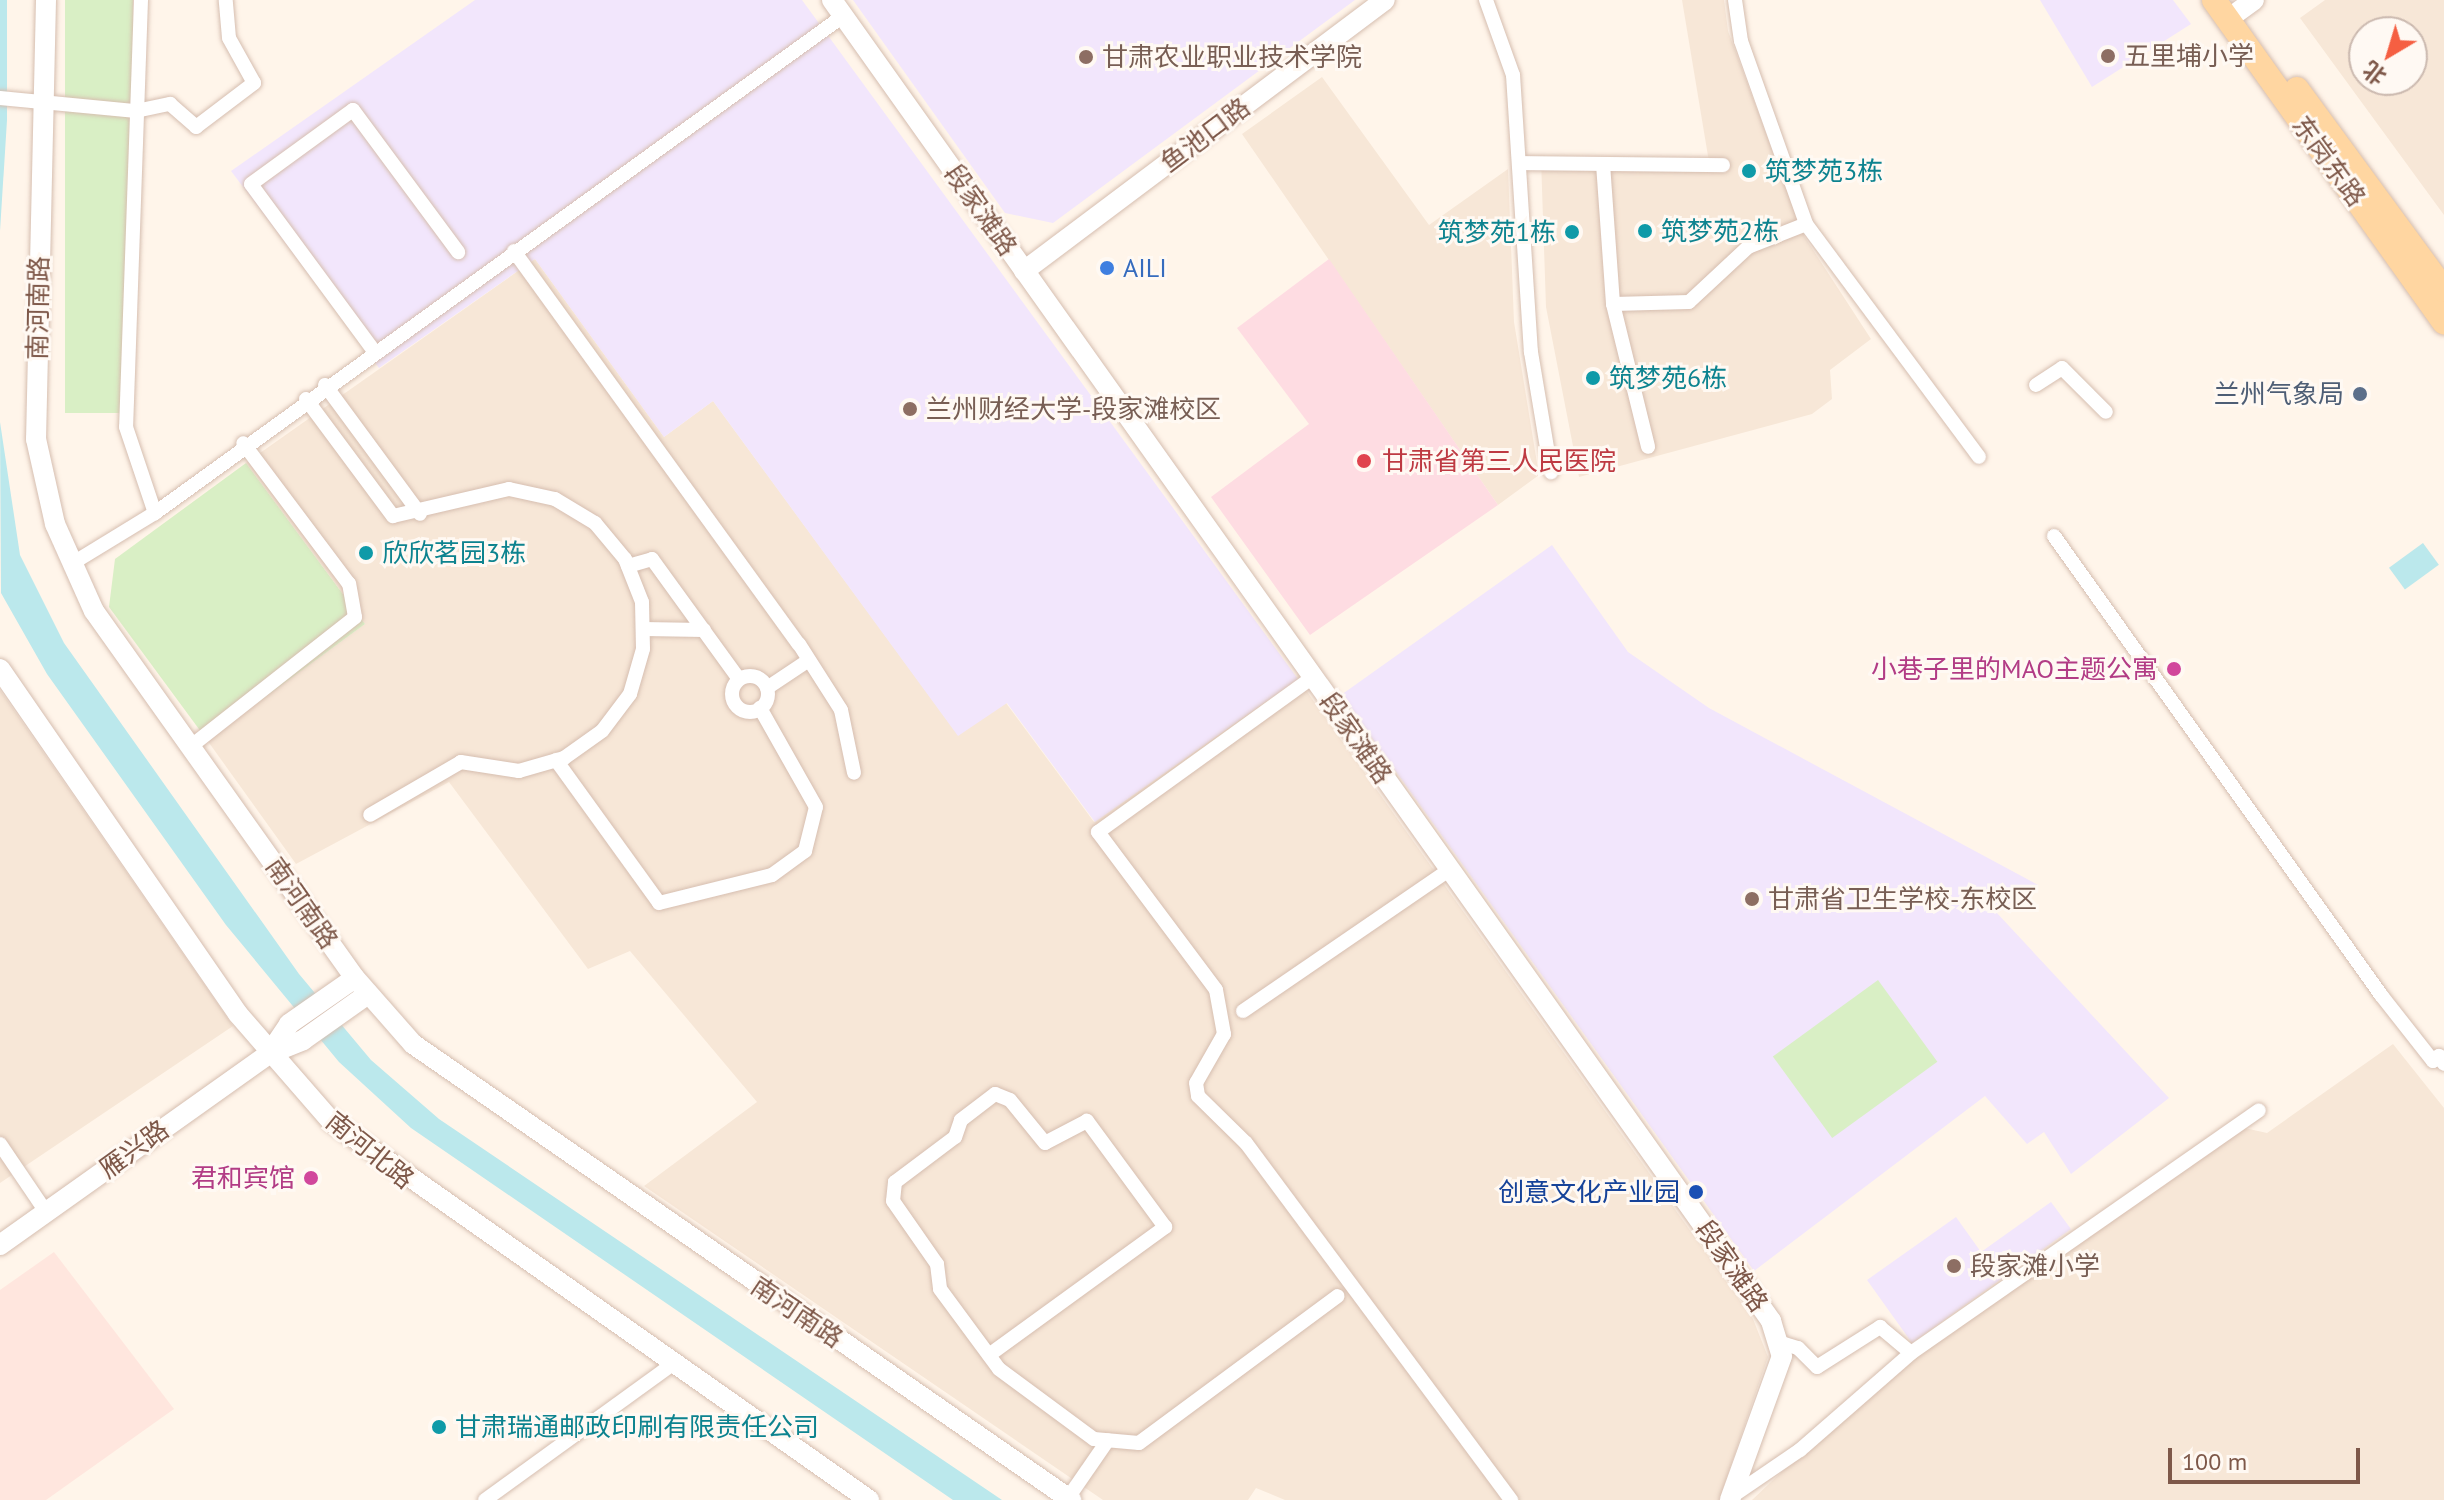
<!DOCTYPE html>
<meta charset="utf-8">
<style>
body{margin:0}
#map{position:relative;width:2444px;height:1500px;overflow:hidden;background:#fff5ea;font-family:"PT Sans","Noto Sans SC",sans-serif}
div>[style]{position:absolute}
.residential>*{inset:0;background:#f7e7d7}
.commercial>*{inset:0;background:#ffe6de}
.education>*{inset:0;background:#f2e6fc}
.medical>*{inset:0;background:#fedce2}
.green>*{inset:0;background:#d9efc5;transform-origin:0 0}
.water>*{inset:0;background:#bbe8ec;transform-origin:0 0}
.roads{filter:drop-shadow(0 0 2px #d6beb0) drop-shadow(0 0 2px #d6beb0)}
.street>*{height:14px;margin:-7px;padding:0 7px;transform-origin:7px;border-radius:7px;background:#fff}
.street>.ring{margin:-7px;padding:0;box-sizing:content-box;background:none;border:14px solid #fff;border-radius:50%}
.secondary>*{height:20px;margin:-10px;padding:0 10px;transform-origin:10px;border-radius:10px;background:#fff}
.primary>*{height:24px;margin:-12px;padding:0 12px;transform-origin:12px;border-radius:12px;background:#ffd6a1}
.dots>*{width:22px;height:22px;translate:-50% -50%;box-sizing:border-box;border:4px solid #fff9f3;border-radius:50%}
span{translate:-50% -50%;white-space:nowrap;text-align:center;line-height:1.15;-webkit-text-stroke:6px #fff9f3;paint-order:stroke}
.education-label{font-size:26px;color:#785e54}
.left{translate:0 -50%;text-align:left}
.street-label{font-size:26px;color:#7e5849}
.culture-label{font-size:26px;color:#0d838f}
.right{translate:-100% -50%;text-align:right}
.shop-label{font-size:26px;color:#366cbe}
.service-label{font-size:26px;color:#4e5e75}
.health-label{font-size:26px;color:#be3a42}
.hotel-label{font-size:26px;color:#b23c85}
.transit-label{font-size:26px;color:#164399}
.north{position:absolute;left:2348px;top:16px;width:80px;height:80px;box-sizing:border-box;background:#fff9f3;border:2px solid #cbb9af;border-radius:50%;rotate:218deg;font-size:22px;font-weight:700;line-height:32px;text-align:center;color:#7e5849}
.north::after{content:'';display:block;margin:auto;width:28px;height:36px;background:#f55f42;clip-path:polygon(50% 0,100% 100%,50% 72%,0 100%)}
.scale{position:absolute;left:2168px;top:1448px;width:192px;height:36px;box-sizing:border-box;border:4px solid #7e5849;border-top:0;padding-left:10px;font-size:24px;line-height:28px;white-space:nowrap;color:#7e5849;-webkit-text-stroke:6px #fff9f3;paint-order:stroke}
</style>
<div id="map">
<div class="residential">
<div style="clip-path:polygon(1682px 0,1724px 0,1728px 31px,1804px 236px,1871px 339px,1830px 370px,1832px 399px,1812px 414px,1579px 477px,1546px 307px,1541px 159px,1709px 162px)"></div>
<div style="clip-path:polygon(evenodd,2325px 0,2444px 0,2444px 215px,2300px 18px,2325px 0,2364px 32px,2412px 32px,2412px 80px,2364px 80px,2364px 32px)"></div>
<div style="clip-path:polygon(1322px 77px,1429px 225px,1508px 169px,1514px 322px,1539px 475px,1498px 505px,1242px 134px)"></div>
<div style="clip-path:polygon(535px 259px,664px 437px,713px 401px,958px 735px,1006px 703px,1094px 822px,1298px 679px,1753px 1319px,1768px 1357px,1719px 1500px,1285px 1500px,1256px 1488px,1248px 1500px,1103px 1500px,644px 1186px,757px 1102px,630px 951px,588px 969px,449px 782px,296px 864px,207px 740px,365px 624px,246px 463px)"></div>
<div style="clip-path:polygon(0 690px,233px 1026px,0 1183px)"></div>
<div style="clip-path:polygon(2393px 1044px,2444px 1108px,2444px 1500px,1752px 1500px,1908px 1353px,2240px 1127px,2267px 1133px)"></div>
</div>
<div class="commercial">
<div style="clip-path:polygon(54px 1252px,174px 1409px,46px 1500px,0 1500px,0 1290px)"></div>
</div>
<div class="education">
<div style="clip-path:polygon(475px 0,802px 0,1298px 679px,1095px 822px,1007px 703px,958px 736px,713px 401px,664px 437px,535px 259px,379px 368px,231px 171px)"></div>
<div style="clip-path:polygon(853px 0,1355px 0,1053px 223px,1005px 213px)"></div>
<div style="clip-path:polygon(2040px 0,2173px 0,2191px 24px,2092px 87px)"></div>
<div style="clip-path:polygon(1552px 545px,1628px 652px,1709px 708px,2038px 885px,1996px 912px,2169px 1098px,2071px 1174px,2044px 1132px,2027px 1144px,1985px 1096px,1754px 1271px,1341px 695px)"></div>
<div style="clip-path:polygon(2051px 1202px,2071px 1229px,1912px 1343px,1867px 1280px,1956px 1217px,1981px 1252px)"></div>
</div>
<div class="medical">
<div style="clip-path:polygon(1329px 259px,1498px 505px,1310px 635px,1211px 497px,1309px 424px,1237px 328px)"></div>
</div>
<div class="green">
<div style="left:65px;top:0;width:68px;height:413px"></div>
<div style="clip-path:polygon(246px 463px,365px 624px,207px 740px,109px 607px,115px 559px)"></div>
<div style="left:1878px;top:980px;width:101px;height:130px;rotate:54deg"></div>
</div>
<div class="water">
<div style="clip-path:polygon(0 0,7px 0,7px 120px,0 231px)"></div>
<div style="clip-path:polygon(0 422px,20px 555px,64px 643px,299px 974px,371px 1060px,439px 1119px,1002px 1500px,953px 1500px,411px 1128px,339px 1062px,226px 925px,47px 674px,1px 593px)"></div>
<div style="left:2423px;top:543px;width:27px;height:42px;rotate:54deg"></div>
</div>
<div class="roads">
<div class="street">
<div style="left:141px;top:0;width:427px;rotate:92deg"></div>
<div style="left:126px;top:427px;width:91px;rotate:71.4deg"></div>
<div style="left:1486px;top:0;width:80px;rotate:70.2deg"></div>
<div style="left:1513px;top:75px;width:278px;rotate:86.3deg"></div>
<div style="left:1531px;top:352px;width:122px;rotate:80.5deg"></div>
<div style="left:1735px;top:0;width:41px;rotate:81.7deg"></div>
<div style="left:1741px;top:41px;width:194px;rotate:70.4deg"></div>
<div style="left:1806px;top:224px;width:290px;rotate:53.4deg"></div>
<div style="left:0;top:98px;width:137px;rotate:5.5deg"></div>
<div style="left:136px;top:111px;width:35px;rotate:-12deg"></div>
<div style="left:170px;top:104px;width:35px;rotate:41deg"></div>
<div style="left:196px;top:127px;width:73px;rotate:-37.2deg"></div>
<div style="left:254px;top:83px;width:51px;rotate:-119.1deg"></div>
<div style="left:229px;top:38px;width:38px;rotate:-95deg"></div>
<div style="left:1520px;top:163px;width:203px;rotate:0.6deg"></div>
<div style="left:1603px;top:164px;width:140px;rotate:85.9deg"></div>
<div style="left:1613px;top:304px;width:147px;rotate:76.2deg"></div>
<div style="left:514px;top:251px;width:485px;rotate:54.1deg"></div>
<div style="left:799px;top:644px;width:78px;rotate:57.5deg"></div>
<div style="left:841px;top:710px;width:64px;rotate:78.3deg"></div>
<div style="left:1613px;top:304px;width:76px;rotate:-1.5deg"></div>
<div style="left:1689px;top:302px;width:81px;rotate:-43deg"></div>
<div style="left:1748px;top:247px;width:62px;rotate:-21.6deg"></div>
<div style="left:374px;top:351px;width:207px;rotate:-126.4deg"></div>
<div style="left:251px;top:184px;width:126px;rotate:-36deg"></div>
<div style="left:353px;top:110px;width:177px;rotate:53.5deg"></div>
<div style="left:325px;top:385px;width:160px;rotate:53.6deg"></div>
<div style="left:2036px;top:385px;width:31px;rotate:-33deg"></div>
<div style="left:2062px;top:368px;width:62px;rotate:45deg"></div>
<div style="left:306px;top:399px;width:146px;rotate:53.4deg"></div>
<div style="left:393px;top:516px;width:119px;rotate:-13.1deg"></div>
<div style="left:509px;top:489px;width:47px;rotate:12.3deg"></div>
<div style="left:555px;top:499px;width:47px;rotate:31deg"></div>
<div style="left:595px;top:523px;width:47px;rotate:50.2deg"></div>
<div style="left:625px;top:559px;width:46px;rotate:68.4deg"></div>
<div style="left:642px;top:602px;width:47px;rotate:88.8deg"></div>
<div style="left:643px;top:649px;width:47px;rotate:106.1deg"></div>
<div style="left:630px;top:694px;width:46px;rotate:127.1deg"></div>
<div style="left:602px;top:731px;width:47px;rotate:144.6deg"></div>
<div style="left:564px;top:758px;width:47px;rotate:163.9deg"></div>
<div style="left:519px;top:771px;width:59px;rotate:-171.2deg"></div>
<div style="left:461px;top:762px;width:105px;rotate:149.8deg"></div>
<div style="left:2054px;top:536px;width:564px;rotate:54.53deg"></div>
<div style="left:2381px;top:995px;width:84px;rotate:51.8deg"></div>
<div style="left:2433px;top:1061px;width:8px;rotate:-40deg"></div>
<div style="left:2439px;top:1056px;width:9px;rotate:58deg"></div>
<div style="left:73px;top:563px;width:96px;rotate:-31.4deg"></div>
<div style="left:155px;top:513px;width:849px;rotate:-35.84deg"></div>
<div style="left:628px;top:566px;width:25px;rotate:-16deg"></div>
<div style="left:652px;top:559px;width:148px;rotate:54.1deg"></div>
<div style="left:643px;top:629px;width:61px;rotate:0.9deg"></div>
<div class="ring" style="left:732px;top:676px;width:22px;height:22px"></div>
<div style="left:1313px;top:677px;width:265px;rotate:144.2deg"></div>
<div style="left:1098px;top:832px;width:197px;rotate:53.2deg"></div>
<div style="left:1216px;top:990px;width:45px;rotate:79.7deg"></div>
<div style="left:1224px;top:1034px;width:56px;rotate:119.7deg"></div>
<div style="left:1196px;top:1083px;width:13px;rotate:81deg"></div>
<div style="left:1198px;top:1096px;width:67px;rotate:44.4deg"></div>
<div style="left:1246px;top:1143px;width:445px;rotate:53.4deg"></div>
<div style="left:767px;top:688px;width:50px;rotate:-33.7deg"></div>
<div style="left:190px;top:747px;width:210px;rotate:-38.2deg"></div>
<div style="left:355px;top:617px;width:34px;rotate:-100deg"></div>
<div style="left:349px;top:584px;width:176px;rotate:-126.9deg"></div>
<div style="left:556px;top:760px;width:176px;rotate:54.2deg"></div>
<div style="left:659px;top:903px;width:116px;rotate:-13.9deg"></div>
<div style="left:772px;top:875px;width:41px;rotate:-36deg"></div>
<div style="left:805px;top:851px;width:45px;rotate:-76deg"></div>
<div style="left:816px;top:807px;width:114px;rotate:-119.5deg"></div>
<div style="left:1243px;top:1011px;width:251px;rotate:-34.4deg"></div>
<div style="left:0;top:1144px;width:82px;rotate:55.9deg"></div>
<div style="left:1778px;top:1342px;width:21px;rotate:17deg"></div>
<div style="left:1798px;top:1348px;width:27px;rotate:45deg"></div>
<div style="left:1817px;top:1367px;width:75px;rotate:-32.4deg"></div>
<div style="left:1880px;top:1327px;width:40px;rotate:40deg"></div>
<div style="left:989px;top:1355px;width:218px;rotate:-36deg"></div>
<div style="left:1165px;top:1227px;width:132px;rotate:-126.3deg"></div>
<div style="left:1087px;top:1121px;width:47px;rotate:152.4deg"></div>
<div style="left:1045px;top:1143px;width:55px;rotate:-129.1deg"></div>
<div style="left:1010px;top:1100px;width:16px;rotate:-158deg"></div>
<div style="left:995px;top:1094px;width:43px;rotate:142.6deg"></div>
<div style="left:961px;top:1120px;width:18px;rotate:109deg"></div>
<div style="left:955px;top:1137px;width:75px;rotate:143.1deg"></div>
<div style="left:895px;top:1182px;width:19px;rotate:96deg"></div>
<div style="left:893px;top:1201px;width:77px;rotate:55.1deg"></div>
<div style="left:937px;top:1264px;width:25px;rotate:83deg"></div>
<div style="left:940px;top:1289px;width:99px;rotate:53.6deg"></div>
<div style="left:999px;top:1369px;width:118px;rotate:36.4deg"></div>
<div style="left:1094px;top:1439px;width:45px;rotate:5.1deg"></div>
<div style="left:1139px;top:1443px;width:247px;rotate:-36.5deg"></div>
<div style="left:1731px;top:1497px;width:83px;rotate:-34.3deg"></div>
<div style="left:1800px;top:1450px;width:147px;rotate:-41.1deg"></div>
<div style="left:1911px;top:1353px;width:424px;rotate:-34.9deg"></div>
<div style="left:1068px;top:1498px;width:70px;rotate:-55.4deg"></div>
<div style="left:485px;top:1500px;width:228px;rotate:-35.9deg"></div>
</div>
<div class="secondary">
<div style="left:46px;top:0;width:439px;rotate:91.3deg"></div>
<div style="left:36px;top:439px;width:87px;rotate:77.4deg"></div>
<div style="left:55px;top:524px;width:95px;rotate:65.9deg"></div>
<div style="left:94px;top:611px;width:450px;rotate:54.6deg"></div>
<div style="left:355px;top:978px;width:88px;rotate:48.7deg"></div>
<div style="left:413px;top:1044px;width:801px;rotate:34.72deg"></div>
<div style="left:832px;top:0;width:1621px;rotate:54.59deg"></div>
<div style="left:1771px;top:1321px;width:37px;rotate:73deg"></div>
<div style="left:1782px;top:1356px;width:153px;rotate:109.9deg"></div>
<div style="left:2228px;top:19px;width:32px;rotate:-36deg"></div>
<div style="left:1024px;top:271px;width:451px;rotate:-36.9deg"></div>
<div style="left:0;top:669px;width:419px;rotate:55.4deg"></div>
<div style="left:238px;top:1014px;width:143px;rotate:49deg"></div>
<div style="left:332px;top:1122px;width:657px;rotate:35.14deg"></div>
<div style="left:269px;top:1054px;width:36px;rotate:-56deg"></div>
<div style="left:289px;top:1024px;width:80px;rotate:-34.9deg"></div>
<div style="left:0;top:1245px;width:330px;rotate:-35.4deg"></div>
<div style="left:269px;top:1054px;width:37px;rotate:-22deg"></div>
<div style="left:303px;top:1040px;width:80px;rotate:-35.3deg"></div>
</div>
<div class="primary">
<div style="left:2214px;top:0;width:396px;rotate:54.5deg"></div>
<div style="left:2297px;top:89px;width:249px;rotate:53.8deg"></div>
</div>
</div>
<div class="dots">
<div style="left:2108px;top:56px;background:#8d6e63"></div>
<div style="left:1086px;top:57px;background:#8d6e63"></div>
<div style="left:1749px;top:171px;background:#0f9aa8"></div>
<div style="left:1645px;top:231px;background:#0f9aa8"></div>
<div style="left:1572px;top:232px;background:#0f9aa8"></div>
<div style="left:1107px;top:268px;background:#3f7fe0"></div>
<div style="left:1593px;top:378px;background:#0f9aa8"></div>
<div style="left:2360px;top:394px;background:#5c6f8a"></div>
<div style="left:910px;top:409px;background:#8d6e63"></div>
<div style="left:1364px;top:461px;background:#e0444e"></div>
<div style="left:366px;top:553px;background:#0f9aa8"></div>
<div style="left:2174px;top:669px;background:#d1479c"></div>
<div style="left:1752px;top:899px;background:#8d6e63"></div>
<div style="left:311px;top:1178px;background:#d1479c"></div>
<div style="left:1696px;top:1192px;background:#1a4fb4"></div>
<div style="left:1954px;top:1266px;background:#8d6e63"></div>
<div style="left:439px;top:1427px;background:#0f9aa8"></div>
</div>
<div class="education-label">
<span class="left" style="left:2124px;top:56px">五里埔小学</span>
<span class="left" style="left:1102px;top:57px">甘肃农业职业技术学院</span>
<span class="left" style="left:926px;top:409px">兰州财经大学-段家滩校区</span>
<span class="left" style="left:1768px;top:899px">甘肃省卫生学校-东校区</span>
<span class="left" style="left:1970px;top:1266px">段家滩小学</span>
</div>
<div class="street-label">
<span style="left:1205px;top:135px;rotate:-37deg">鱼池口路</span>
<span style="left:2329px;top:161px;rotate:54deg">东岗东路</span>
<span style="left:981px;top:210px;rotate:55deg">段家滩路</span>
<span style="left:38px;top:308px;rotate:-89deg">南河南路</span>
<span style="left:1356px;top:738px;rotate:55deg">段家滩路</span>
<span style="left:302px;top:903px;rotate:55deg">南河南路</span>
<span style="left:134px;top:1149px;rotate:-36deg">雁兴路</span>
<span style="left:370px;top:1150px;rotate:39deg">南河北路</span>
<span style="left:1732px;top:1266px;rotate:55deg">段家滩路</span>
<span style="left:797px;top:1312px;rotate:34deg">南河南路</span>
</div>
<div class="culture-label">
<span class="left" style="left:1765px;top:171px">筑梦苑3栋</span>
<span class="left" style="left:1661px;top:231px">筑梦苑2栋</span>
<span class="right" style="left:1556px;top:232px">筑梦苑1栋</span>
<span class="left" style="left:1609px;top:378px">筑梦苑6栋</span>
<span class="left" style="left:382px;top:553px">欣欣茗园3栋</span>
<span class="left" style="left:455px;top:1427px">甘肃瑞通邮政印刷有限责任公司</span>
</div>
<div class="shop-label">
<span class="left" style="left:1123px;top:268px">AILI</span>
</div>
<div class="service-label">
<span class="right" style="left:2344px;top:394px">兰州气象局</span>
</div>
<div class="health-label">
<span class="left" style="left:1382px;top:461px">甘肃省第三人民医院</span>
</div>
<div class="hotel-label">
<span class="right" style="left:2158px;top:669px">小巷子里的MAO主题公寓</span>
<span class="right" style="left:295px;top:1178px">君和宾馆</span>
</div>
<div class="transit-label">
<span class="right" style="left:1680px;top:1192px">创意文化产业园</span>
</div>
<div class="north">北</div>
<div class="scale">100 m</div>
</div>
